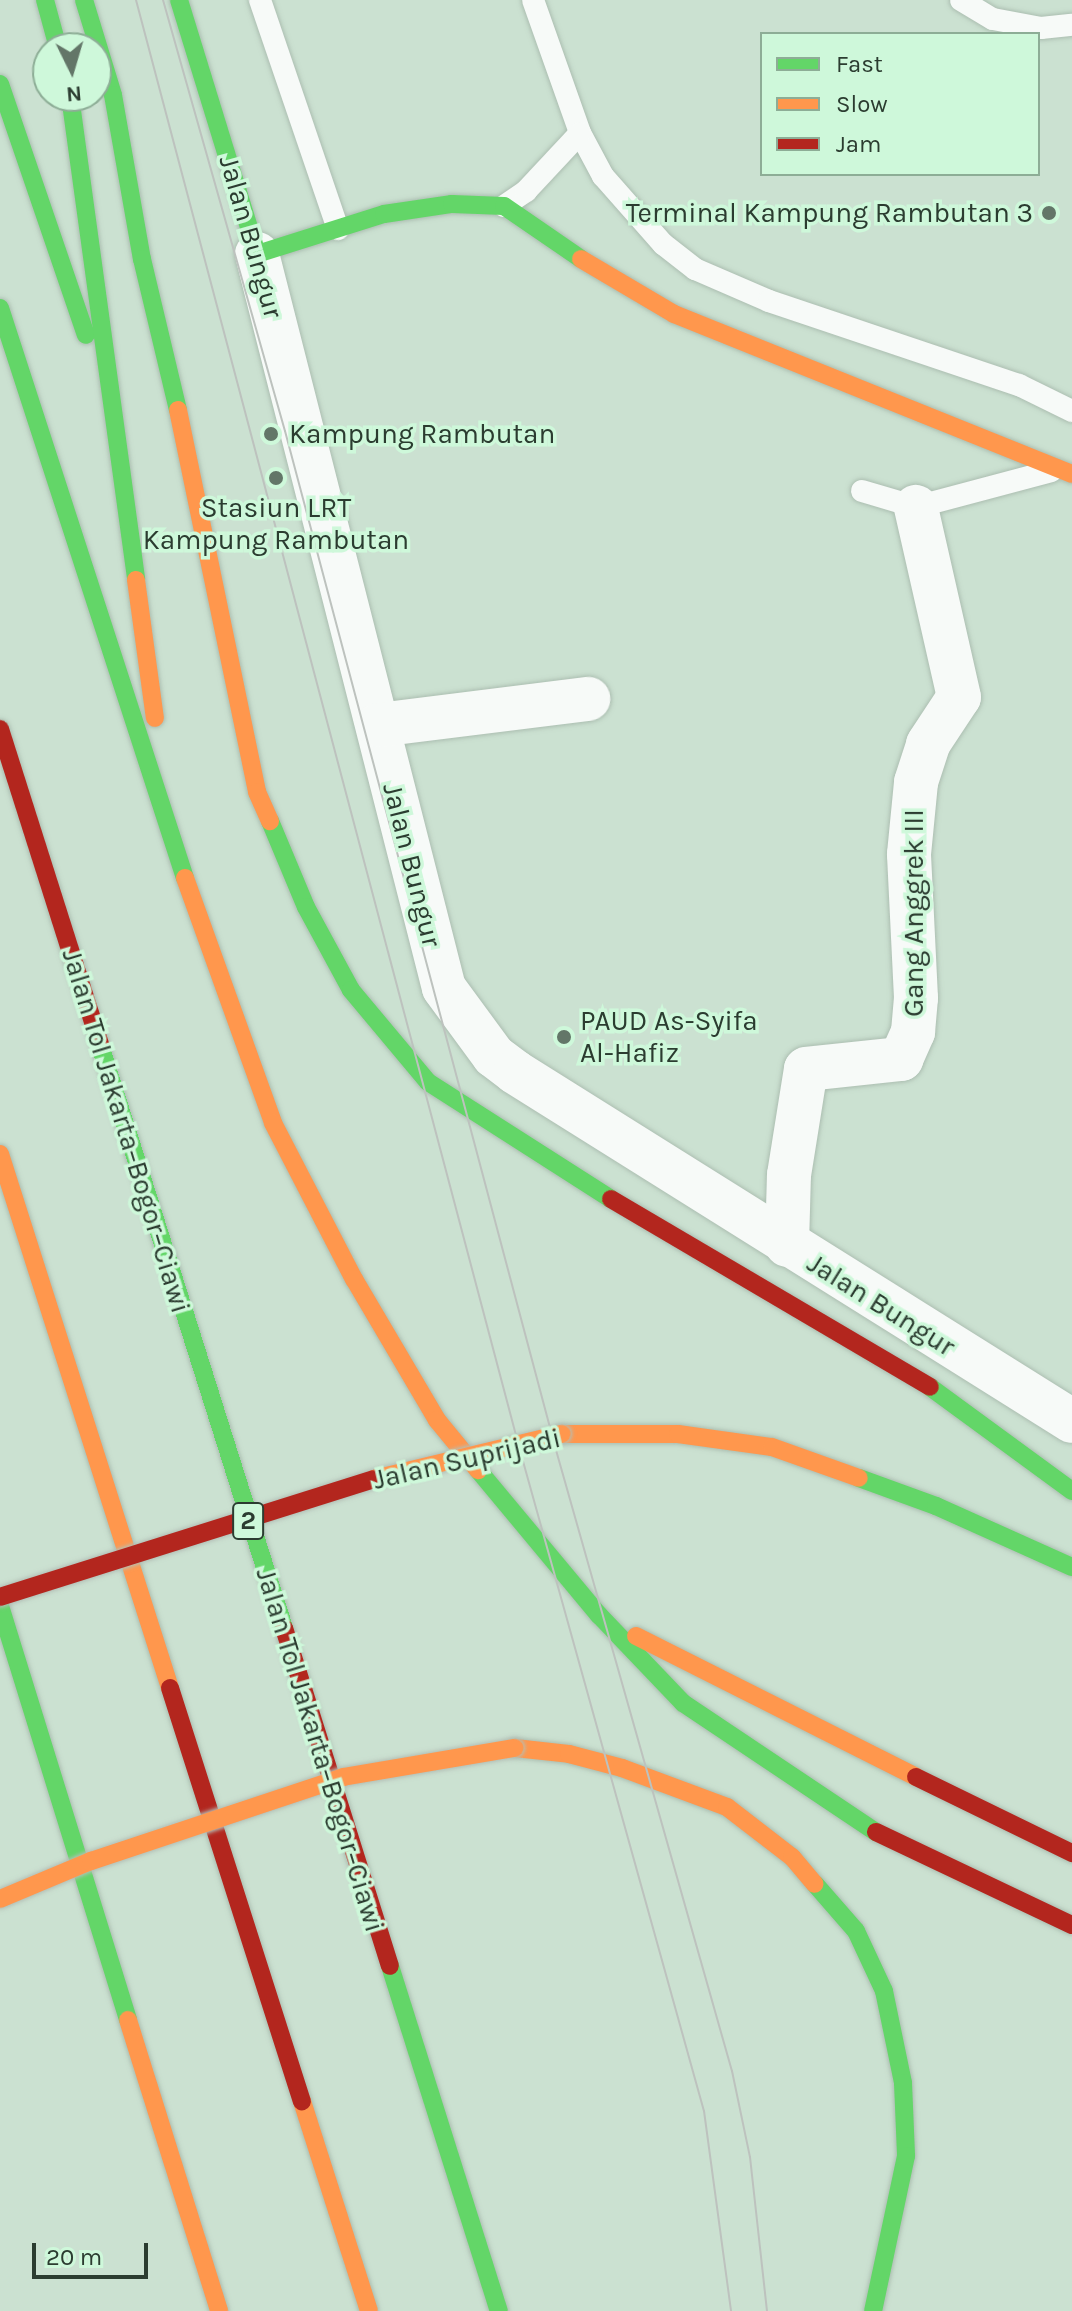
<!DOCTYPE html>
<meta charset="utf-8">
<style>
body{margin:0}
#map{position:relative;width:1072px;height:2311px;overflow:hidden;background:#cbe1d1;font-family:Karla,sans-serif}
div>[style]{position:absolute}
.roads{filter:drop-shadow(0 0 2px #acbeb1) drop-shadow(0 0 2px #acbeb1)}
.lane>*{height:22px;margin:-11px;padding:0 11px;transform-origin:11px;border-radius:11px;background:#f7faf8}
.street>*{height:44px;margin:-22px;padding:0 22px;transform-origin:22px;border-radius:22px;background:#f7faf8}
.fast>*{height:18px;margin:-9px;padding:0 9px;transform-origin:9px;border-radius:9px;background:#63d668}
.slow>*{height:18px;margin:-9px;padding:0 9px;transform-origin:9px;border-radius:9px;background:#ff974d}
.jam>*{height:18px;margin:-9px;padding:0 9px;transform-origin:9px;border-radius:9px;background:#b3261e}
.tram>*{height:2px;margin:-1px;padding:0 1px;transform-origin:1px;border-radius:1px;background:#bdc2be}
.bridges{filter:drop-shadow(0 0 2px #b3bfb6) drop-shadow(0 0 2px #b3bfb6)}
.slow-bridge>*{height:18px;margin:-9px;padding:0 9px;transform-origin:9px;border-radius:9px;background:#ff974d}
.jam-bridge>*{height:18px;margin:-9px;padding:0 9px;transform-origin:9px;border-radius:9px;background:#b3261e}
.dots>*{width:22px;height:22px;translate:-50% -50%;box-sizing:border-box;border:4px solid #cef8da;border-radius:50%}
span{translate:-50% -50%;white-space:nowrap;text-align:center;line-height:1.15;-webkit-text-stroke:7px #cef8da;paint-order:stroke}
.shield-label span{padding:2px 6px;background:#cef8da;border:2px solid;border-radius:6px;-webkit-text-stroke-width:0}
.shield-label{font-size:26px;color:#2b3c30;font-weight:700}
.poi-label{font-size:28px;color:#2b3c30}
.right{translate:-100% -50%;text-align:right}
.left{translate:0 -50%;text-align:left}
.street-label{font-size:28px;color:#2b3c30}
.legend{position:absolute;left:760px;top:32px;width:280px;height:144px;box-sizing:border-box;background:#cef8da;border:2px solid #8dad96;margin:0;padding:10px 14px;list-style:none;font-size:24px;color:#2b3c30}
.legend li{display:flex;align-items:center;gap:16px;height:40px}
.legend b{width:40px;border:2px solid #8dad96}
.north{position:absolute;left:32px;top:32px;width:80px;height:80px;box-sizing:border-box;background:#cef8da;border:2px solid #8dad96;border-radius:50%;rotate:175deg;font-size:22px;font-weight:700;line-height:32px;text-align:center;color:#2b3c30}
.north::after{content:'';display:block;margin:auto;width:28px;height:36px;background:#637668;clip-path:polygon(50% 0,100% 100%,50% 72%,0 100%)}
.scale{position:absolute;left:32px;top:2243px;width:116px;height:36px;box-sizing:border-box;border:4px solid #2b3c30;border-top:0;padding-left:10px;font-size:24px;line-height:28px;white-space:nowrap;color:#2b3c30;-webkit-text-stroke:6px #cef8da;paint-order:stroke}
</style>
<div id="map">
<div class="roads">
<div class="lane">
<div style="left:260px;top:0;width:242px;rotate:71.2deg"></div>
<div style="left:533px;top:0;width:141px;rotate:70.5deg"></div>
<div style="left:580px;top:133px;width:49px;rotate:61.9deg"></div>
<div style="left:603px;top:176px;width:91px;rotate:48.6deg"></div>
<div style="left:663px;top:244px;width:41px;rotate:38deg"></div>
<div style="left:695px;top:269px;width:81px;rotate:23.4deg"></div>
<div style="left:769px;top:301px;width:264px;rotate:18.6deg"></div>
<div style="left:1019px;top:385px;width:59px;rotate:26.1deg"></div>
<div style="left:961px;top:0;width:37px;rotate:31deg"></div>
<div style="left:993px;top:19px;width:49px;rotate:10.6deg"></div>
<div style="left:1041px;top:28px;width:31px;rotate:-6deg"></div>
<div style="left:504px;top:206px;width:27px;rotate:-34deg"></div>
<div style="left:526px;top:191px;width:79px;rotate:-47deg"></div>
<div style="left:862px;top:491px;width:56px;rotate:16.5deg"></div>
<div style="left:916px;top:507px;width:140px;rotate:-14.9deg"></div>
</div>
<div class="street">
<div style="left:257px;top:254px;width:757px;rotate:75.71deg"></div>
<div style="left:444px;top:988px;width:84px;rotate:53.7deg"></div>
<div style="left:494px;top:1056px;width:26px;rotate:37deg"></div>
<div style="left:515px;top:1072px;width:657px;rotate:32.07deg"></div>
<div style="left:378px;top:725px;width:212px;rotate:-7.1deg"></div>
<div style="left:787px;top:1245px;width:70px;rotate:-88.4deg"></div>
<div style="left:789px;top:1175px;width:107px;rotate:-80.9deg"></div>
<div style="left:806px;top:1069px;width:96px;rotate:-6deg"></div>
<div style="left:901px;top:1059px;width:30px;rotate:-66deg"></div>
<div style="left:913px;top:1032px;width:34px;rotate:-85deg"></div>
<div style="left:916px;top:998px;width:144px;rotate:-92.8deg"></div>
<div style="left:909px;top:854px;width:72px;rotate:-84.4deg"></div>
<div style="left:916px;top:782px;width:40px;rotate:-72deg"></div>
<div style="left:928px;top:744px;width:56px;rotate:-56.6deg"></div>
<div style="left:959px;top:697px;width:195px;rotate:-102.8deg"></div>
</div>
<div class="fast">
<div style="left:45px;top:0;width:50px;rotate:74.8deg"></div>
<div style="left:84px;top:0;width:99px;rotate:73deg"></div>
<div style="left:113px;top:95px;width:167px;rotate:80deg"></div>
<div style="left:142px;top:259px;width:155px;rotate:76.6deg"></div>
<div style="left:179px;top:0;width:266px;rotate:72.9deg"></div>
<div style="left:257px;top:254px;width:133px;rotate:-17.5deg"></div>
<div style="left:384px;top:214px;width:69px;rotate:-8.4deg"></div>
<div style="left:452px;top:204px;width:52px;rotate:2.2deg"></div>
<div style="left:504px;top:206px;width:93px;rotate:34.5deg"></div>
<div style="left:0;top:84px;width:265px;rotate:71.1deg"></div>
<div style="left:70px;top:96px;width:488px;rotate:82.2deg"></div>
<div style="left:0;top:308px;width:599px;rotate:72.02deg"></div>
<div style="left:270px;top:821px;width:93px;rotate:67.3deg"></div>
<div style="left:306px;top:907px;width:94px;rotate:61.5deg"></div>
<div style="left:351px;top:990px;width:120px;rotate:50.1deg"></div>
<div style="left:428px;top:1082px;width:217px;rotate:32.6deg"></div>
<div style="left:100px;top:1045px;width:611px;rotate:72.48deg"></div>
<div style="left:930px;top:1387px;width:176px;rotate:36.2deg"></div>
<div style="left:478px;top:1470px;width:189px;rotate:50.2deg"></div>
<div style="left:599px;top:1615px;width:122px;rotate:46.3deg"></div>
<div style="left:683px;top:1703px;width:232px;rotate:33.8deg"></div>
<div style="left:859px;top:1478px;width:82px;rotate:20deg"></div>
<div style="left:936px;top:1506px;width:149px;rotate:24.2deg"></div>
<div style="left:0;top:1606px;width:433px;rotate:72.8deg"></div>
<div style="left:815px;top:1884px;width:62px;rotate:48.9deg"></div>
<div style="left:856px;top:1931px;width:66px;rotate:65deg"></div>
<div style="left:884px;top:1991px;width:94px;rotate:78.3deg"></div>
<div style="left:903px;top:2083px;width:73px;rotate:87.6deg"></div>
<div style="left:906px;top:2156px;width:158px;rotate:102deg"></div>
<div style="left:390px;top:1966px;width:362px;rotate:72.5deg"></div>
</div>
<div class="slow">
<div style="left:581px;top:259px;width:108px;rotate:30.6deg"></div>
<div style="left:674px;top:314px;width:429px;rotate:21.9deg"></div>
<div style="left:178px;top:410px;width:390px;rotate:78.3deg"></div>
<div style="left:257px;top:792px;width:32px;rotate:66deg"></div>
<div style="left:136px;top:580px;width:139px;rotate:82.2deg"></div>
<div style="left:185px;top:878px;width:260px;rotate:70.2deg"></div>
<div style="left:273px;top:1123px;width:176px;rotate:62.6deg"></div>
<div style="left:354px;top:1279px;width:164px;rotate:59.5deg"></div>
<div style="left:437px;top:1420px;width:65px;rotate:50.6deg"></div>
<div style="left:0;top:1154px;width:560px;rotate:72.34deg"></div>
<div style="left:562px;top:1434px;width:116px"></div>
<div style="left:678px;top:1434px;width:95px;rotate:7.9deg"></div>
<div style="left:772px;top:1447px;width:92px;rotate:19.6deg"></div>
<div style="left:636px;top:1636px;width:313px;rotate:26.7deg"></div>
<div style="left:515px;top:1748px;width:54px;rotate:6.3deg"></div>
<div style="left:569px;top:1754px;width:55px;rotate:14.8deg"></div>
<div style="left:622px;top:1768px;width:112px;rotate:20.4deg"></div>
<div style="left:727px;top:1807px;width:82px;rotate:37.6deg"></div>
<div style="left:792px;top:1857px;width:35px;rotate:50deg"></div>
<div style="left:128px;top:2020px;width:305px;rotate:72.6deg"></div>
<div style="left:302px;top:2101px;width:220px;rotate:72.3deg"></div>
</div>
<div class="jam">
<div style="left:0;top:729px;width:331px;rotate:72.4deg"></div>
<div style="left:611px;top:1199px;width:370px;rotate:30.5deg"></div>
<div style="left:284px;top:1628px;width:354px;rotate:72.6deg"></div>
<div style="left:170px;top:1688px;width:434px;rotate:72.3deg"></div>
<div style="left:916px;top:1777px;width:174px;rotate:26deg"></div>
<div style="left:876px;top:1832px;width:217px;rotate:25.4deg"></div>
</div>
</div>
<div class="tram">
<div style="left:136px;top:0;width:1504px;rotate:75.17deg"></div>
<div style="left:521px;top:1454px;width:682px;rotate:74.44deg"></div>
<div style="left:704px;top:2111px;width:202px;rotate:82.3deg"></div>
<div style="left:163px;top:0;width:448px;rotate:74.2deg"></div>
<div style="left:285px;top:431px;width:1047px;rotate:75.11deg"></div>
<div style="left:554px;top:1443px;width:653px;rotate:74.18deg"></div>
<div style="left:732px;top:2071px;width:88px;rotate:78.2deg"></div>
<div style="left:750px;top:2157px;width:155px;rotate:83.7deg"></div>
</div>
<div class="bridges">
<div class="slow-bridge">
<div style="left:374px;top:1479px;width:193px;rotate:-13.5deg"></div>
<div style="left:0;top:1899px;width:99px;rotate:-22.7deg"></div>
<div style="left:91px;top:1861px;width:266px;rotate:-18.4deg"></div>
<div style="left:343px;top:1777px;width:174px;rotate:-9.6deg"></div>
</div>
<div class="jam-bridge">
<div style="left:0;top:1597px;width:392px;rotate:-17.5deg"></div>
</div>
</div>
<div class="dots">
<div style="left:1049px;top:213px;background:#637668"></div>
<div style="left:271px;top:434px;background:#637668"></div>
<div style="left:276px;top:478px;background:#637668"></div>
<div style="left:564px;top:1037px;background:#637668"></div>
</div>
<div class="shield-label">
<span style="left:248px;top:1521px">2</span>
</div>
<div class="poi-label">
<span class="right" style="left:1033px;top:213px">Terminal Kampung Rambutan 3</span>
<span class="left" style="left:289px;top:434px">Kampung Rambutan</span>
<span style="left:276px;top:524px">Stasiun LRT<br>Kampung Rambutan</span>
<span class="left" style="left:580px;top:1037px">PAUD As-Syifa<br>Al-Hafiz</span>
</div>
<div class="street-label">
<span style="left:251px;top:237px;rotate:74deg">Jalan Bungur</span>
<span style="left:412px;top:865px;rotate:76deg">Jalan Bungur</span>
<span style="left:914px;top:913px;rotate:-90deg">Gang Anggrek III</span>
<span style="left:126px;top:1131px;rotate:73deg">Jalan Tol Jakarta–Bogor–Ciawi</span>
<span style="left:881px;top:1305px;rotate:32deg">Jalan Bungur</span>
<span style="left:467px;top:1459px;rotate:-13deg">Jalan Suprijadi</span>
<span style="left:320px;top:1750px;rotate:73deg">Jalan Tol Jakarta–Bogor–Ciawi</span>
</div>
<ul class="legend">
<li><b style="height:10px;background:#63d668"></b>Fast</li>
<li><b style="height:10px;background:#ff974d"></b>Slow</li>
<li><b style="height:10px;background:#b3261e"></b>Jam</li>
</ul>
<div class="north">N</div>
<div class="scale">20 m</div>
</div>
